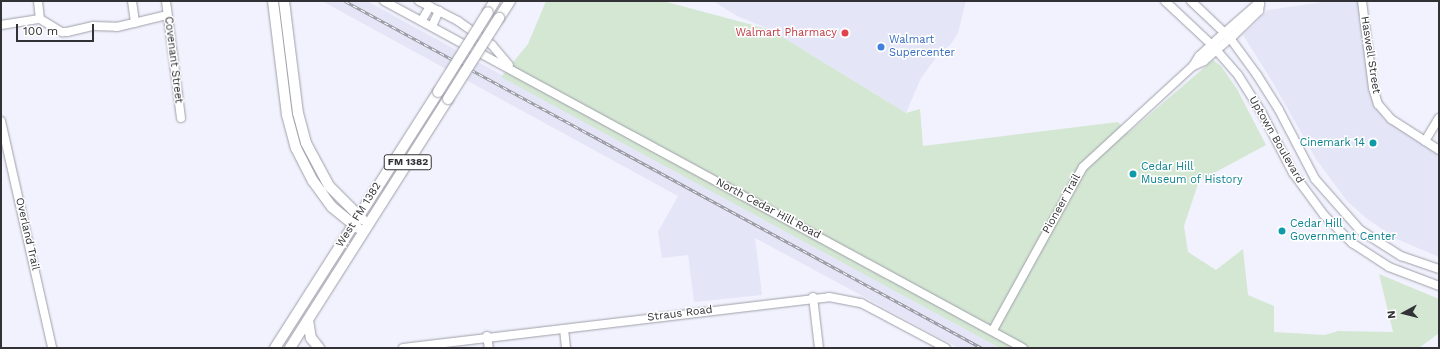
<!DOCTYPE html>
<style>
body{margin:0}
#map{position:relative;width:1440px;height:349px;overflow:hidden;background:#f1f2fd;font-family:"Work Sans",sans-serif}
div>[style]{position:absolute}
.built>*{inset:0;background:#e4e5f7}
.green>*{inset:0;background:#d4e7d3}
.roads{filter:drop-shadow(0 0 1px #9e9fa9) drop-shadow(0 0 1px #9e9fa9)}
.minor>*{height:8px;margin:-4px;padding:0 4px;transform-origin:4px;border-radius:4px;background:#fff}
.major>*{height:10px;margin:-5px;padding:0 5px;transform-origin:5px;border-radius:5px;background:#fff}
.rail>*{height:3px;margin-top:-1.5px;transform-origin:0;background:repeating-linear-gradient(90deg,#fff 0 4.5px,#93939b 0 9px);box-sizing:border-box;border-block:1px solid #93939b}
.bridges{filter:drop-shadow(0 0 1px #9e9fa9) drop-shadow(0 0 1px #9e9fa9)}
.major-bridge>*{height:10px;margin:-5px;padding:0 5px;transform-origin:5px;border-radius:5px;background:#fff}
.dots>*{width:11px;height:11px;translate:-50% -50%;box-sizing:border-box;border:2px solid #fff;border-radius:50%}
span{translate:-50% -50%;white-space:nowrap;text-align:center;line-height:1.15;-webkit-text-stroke:3px #fff;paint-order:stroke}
.shield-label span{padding:1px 3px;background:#fff;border:1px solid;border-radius:3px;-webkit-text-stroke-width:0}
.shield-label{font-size:10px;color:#313136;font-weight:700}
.health-label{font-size:11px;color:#be3a42}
.right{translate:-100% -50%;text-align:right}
.shop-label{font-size:11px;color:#366cbe}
.left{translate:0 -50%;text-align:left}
.street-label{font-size:11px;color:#313136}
.culture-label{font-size:11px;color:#0d838f}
.frame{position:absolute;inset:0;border:2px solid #313136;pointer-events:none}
.north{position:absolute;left:1384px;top:293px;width:40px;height:40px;-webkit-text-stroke:3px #fff;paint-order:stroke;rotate:263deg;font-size:11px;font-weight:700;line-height:16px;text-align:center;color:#313136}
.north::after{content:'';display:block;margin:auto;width:14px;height:18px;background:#313136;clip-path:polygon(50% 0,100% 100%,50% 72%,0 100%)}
.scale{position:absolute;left:16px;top:24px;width:78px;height:18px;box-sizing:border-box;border:2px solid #313136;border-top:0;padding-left:5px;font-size:12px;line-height:14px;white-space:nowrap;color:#313136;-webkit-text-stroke:3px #fff;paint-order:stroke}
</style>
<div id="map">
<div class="built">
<div style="clip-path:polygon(322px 1px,367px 1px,1000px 348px,959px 348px,755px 238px,762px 295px,694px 302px,688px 255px,662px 258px,658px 232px,678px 196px)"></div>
<div style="clip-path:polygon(713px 1px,966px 1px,958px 33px,950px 45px,938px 55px,921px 78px,906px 113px,771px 30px,737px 16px)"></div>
<div style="clip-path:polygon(1330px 1px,1359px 1px,1369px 93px,1383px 118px,1439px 155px,1439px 257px,1397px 239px,1366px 218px,1347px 201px,1316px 159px,1272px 81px,1243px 35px,1268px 10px)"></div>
</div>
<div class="green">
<div style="clip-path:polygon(546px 1px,663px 1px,771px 30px,906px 113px,920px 109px,923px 146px,1118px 122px,1128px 133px,1213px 60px,1221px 66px,1237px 89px,1266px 145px,1199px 181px,1184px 226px,1188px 252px,1216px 270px,1243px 249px,1248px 295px,1274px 306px,1274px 332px,1325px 335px,1338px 331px,1393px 332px,1379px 274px,1439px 299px,1439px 333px,1419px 348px,1000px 348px,501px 77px,528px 44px)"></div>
</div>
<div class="roads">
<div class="minor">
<div style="left:38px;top:1px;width:18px;rotate:84deg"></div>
<div style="left:132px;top:1px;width:22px;rotate:82deg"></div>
<div style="left:166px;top:1px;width:118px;rotate:82.7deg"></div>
<div style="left:384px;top:1px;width:727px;rotate:28.5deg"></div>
<div style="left:419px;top:1px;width:44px;rotate:27.1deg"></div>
<div style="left:458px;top:21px;width:42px;rotate:35.2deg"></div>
<div style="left:492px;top:45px;width:26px;rotate:50deg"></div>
<div style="left:1165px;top:1px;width:63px;rotate:43.1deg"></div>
<div style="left:1211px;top:44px;width:41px;rotate:48.9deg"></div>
<div style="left:1238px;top:75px;width:45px;rotate:57.7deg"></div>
<div style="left:1262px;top:113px;width:68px;rotate:62.7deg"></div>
<div style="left:1293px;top:173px;width:52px;rotate:53.6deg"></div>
<div style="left:1324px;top:215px;width:40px;rotate:45deg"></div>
<div style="left:1352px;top:243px;width:44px;rotate:33deg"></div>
<div style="left:1389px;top:267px;width:53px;rotate:20.8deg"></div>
<div style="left:1191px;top:1px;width:54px;rotate:43.5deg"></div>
<div style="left:1230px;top:38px;width:46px;rotate:53.9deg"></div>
<div style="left:1257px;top:75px;width:41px;rotate:57.8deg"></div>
<div style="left:1279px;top:110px;width:78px;rotate:62.4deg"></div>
<div style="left:1315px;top:179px;width:68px;rotate:48.6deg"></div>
<div style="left:1360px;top:230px;width:49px;rotate:32.4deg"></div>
<div style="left:1401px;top:256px;width:40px;rotate:18.9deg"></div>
<div style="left:1362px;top:1px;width:88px;rotate:82.8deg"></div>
<div style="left:1373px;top:88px;width:17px;rotate:73deg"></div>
<div style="left:1378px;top:104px;width:20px;rotate:49deg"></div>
<div style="left:1391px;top:119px;width:57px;rotate:32.9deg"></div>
<div style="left:422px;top:20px;width:16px;rotate:-60deg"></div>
<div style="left:1px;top:25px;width:39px;rotate:-9deg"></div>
<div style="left:40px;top:19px;width:26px;rotate:31deg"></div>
<div style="left:62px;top:32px;width:5px"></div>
<div style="left:67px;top:32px;width:27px;rotate:-13deg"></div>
<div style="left:93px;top:26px;width:24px;rotate:2deg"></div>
<div style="left:117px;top:27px;width:51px;rotate:-13.5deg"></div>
<div style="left:432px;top:26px;width:17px;rotate:-65deg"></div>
<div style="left:1px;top:121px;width:233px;rotate:77.3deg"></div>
<div style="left:1425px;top:141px;width:27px;rotate:-59deg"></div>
<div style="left:813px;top:297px;width:51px;rotate:83.3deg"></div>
<div style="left:564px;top:329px;width:19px;rotate:84deg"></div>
<div style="left:993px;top:330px;width:186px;rotate:-61.1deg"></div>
<div style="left:1083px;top:167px;width:149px;rotate:-42.6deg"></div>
<div style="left:1193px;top:66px;width:12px;rotate:-24deg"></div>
<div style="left:1204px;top:61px;width:40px;rotate:-41deg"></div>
<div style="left:1234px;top:35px;width:35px;rotate:-44deg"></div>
<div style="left:1259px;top:11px;width:7px;rotate:-82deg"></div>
<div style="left:1260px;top:4px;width:5px;rotate:158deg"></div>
<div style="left:1255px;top:6px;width:41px;rotate:138.9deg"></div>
<div style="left:1224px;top:33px;width:34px;rotate:137deg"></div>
<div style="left:1199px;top:56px;width:12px;rotate:121deg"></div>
<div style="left:487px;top:336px;width:12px;rotate:81deg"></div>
<div style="left:403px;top:348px;width:429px;rotate:-6.8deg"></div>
<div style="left:829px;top:297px;width:33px;rotate:11deg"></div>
<div style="left:861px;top:303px;width:96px;rotate:27.9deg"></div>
</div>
<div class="major">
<div style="left:273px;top:1px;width:115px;rotate:83deg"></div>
<div style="left:287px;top:115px;width:34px;rotate:75deg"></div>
<div style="left:296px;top:148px;width:37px;rotate:63deg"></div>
<div style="left:313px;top:181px;width:32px;rotate:54deg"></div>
<div style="left:332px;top:207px;width:33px;rotate:39deg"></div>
<div style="left:284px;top:1px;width:113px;rotate:82.9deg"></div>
<div style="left:298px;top:113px;width:31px;rotate:75deg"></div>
<div style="left:306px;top:143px;width:49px;rotate:61.9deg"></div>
<div style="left:329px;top:186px;width:47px;rotate:45deg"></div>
<div style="left:488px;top:12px;width:13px;rotate:-58deg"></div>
<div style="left:499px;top:18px;width:20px;rotate:-57deg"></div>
<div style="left:308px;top:320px;width:18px;rotate:81deg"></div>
<div style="left:311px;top:338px;width:13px;rotate:51deg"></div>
<div style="left:275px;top:348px;width:303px;rotate:-57.5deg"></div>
<div style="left:290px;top:348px;width:295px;rotate:-57.6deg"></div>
</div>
</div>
<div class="rail">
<div style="left:345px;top:1px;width:725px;rotate:28.58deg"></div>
</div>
<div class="bridges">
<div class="major-bridge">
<div style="left:438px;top:92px;width:94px;rotate:-58deg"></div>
<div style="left:448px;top:99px;width:96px;rotate:-57.8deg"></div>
</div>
</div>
<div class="dots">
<div style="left:845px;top:33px;background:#e0444e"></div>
<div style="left:881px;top:47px;background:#3f7fe0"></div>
<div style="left:1373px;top:143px;background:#0f9aa8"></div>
<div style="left:1133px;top:174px;background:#0f9aa8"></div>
<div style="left:1282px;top:231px;background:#0f9aa8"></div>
</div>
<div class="shield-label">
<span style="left:408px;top:162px">FM 1382</span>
</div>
<div class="health-label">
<span class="right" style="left:837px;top:33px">Walmart Pharmacy</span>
</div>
<div class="shop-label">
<span class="left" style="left:889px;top:47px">Walmart<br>Supercenter</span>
</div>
<div class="street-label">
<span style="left:1370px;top:55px;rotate:81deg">Haswell Street</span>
<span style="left:173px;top:60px;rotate:83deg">Covenant Street</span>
<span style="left:1276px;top:140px;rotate:60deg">Uptown Boulevard</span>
<span style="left:1062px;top:204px;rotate:-61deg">Pioneer Trail</span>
<span style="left:768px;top:209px;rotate:28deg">North Cedar Hill Road</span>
<span style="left:359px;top:215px;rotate:-58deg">West FM 1382</span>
<span style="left:27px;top:234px;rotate:77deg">Overland Trail</span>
<span style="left:680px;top:314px;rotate:-7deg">Straus Road</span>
</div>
<div class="culture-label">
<span class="right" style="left:1365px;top:143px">Cinemark 14</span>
<span class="left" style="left:1141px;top:174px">Cedar Hill<br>Museum of History</span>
<span class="left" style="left:1290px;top:231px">Cedar Hill<br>Government Center</span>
</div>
<div class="frame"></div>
<div class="north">N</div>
<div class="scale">100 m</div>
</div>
